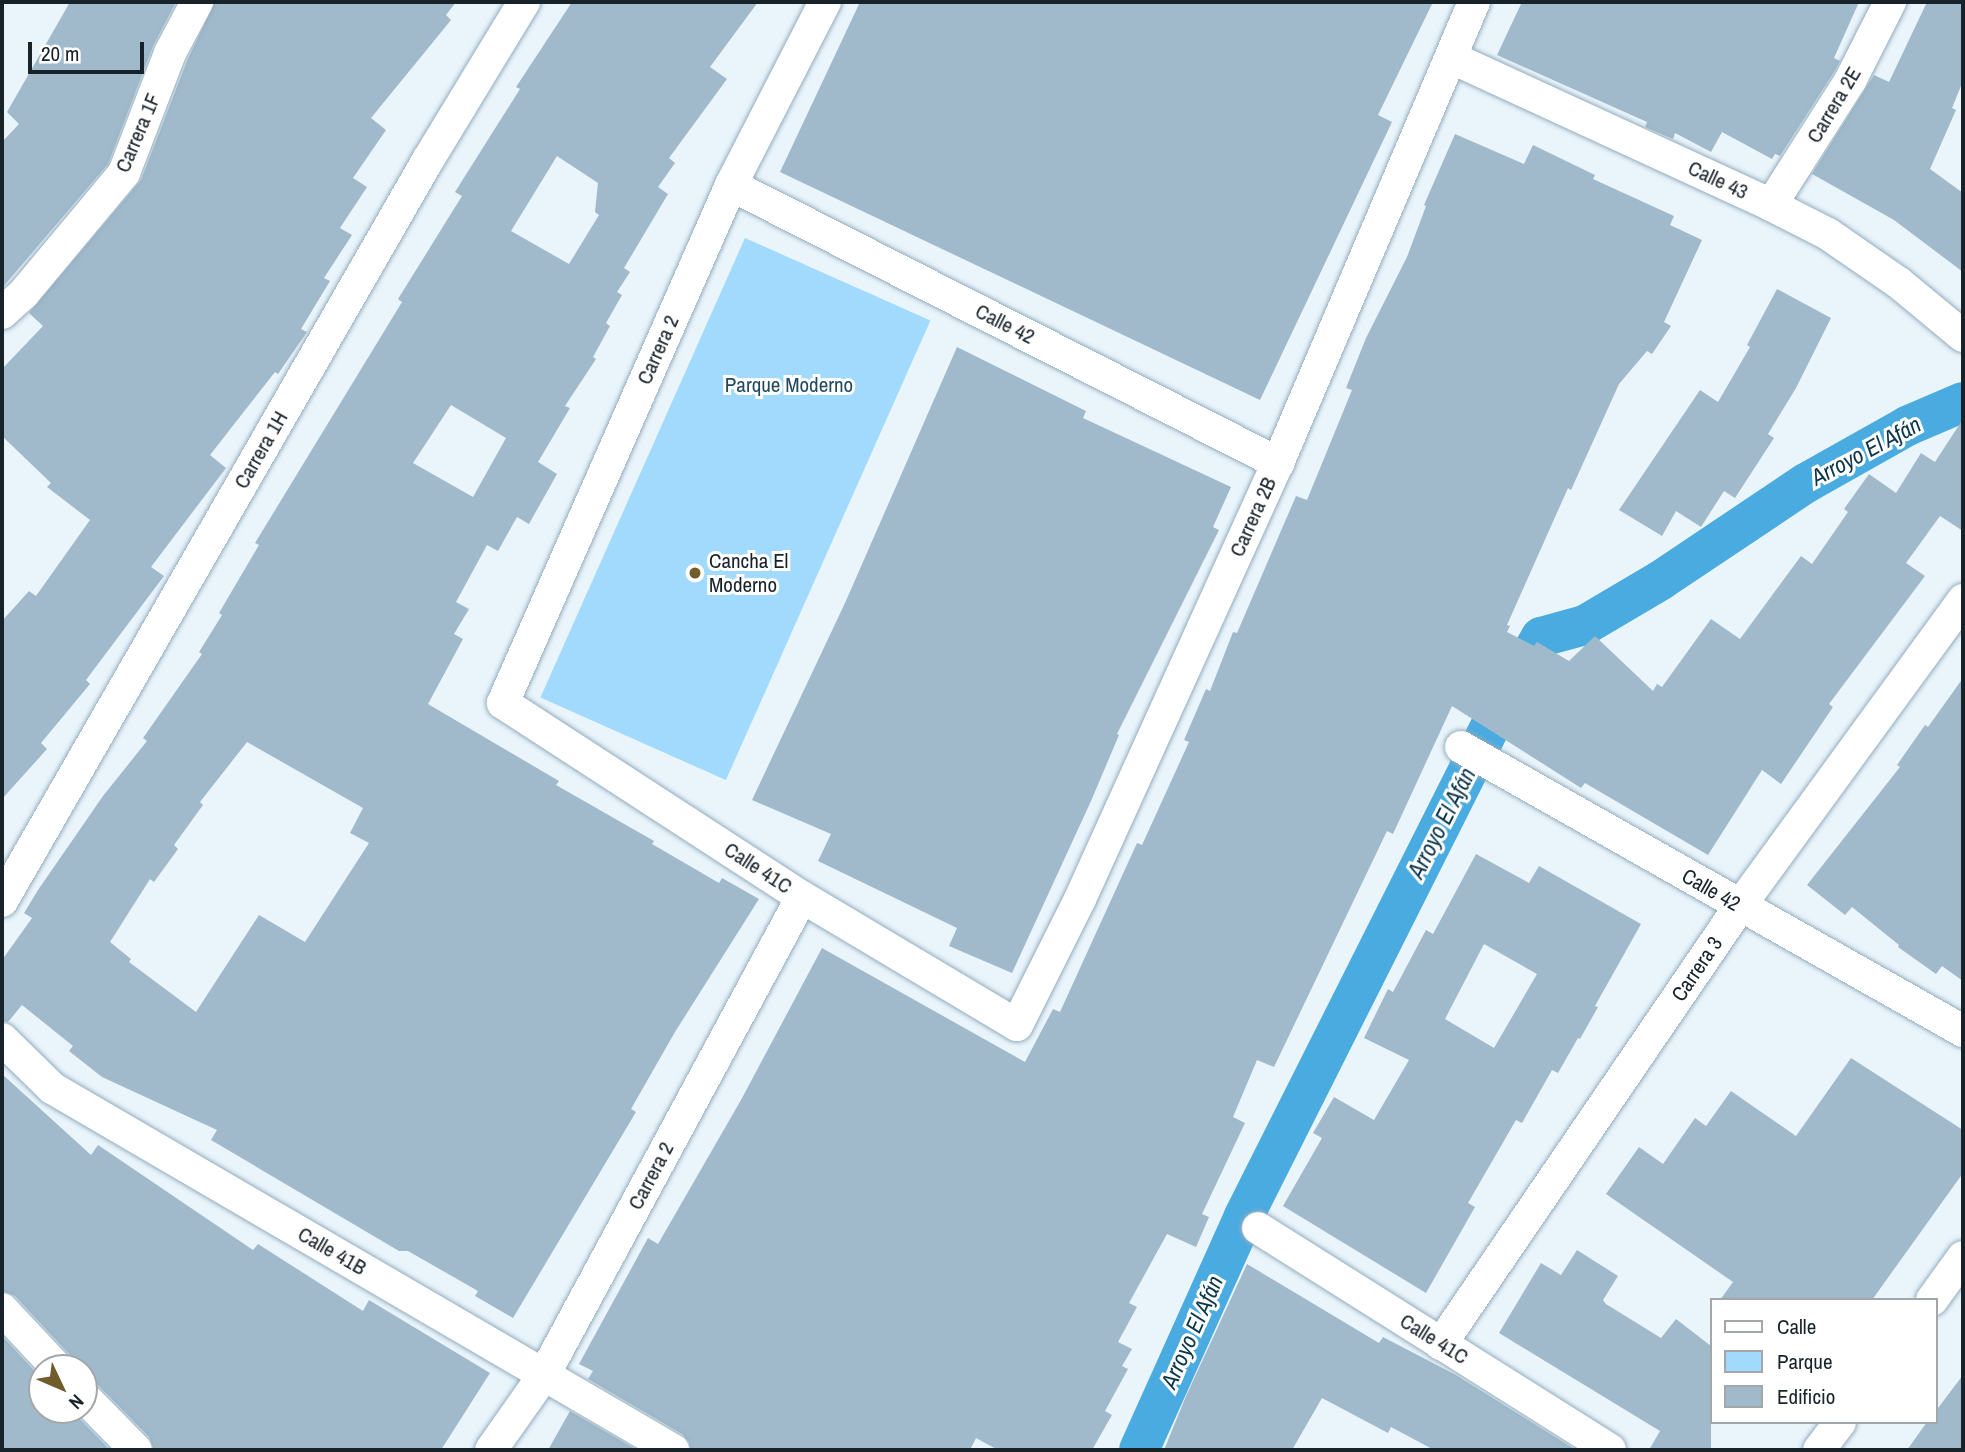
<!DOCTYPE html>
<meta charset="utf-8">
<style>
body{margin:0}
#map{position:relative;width:1965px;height:1452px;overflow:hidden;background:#e9f4fb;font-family:"Archivo Narrow",sans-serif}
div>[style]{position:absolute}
.green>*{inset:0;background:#a2dafd;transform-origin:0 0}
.canal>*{height:40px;margin:-20px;padding:0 20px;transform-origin:20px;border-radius:20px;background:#4aabe1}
.building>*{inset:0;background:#a0bacb}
.roads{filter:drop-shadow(0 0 2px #92acbd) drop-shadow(0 0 2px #92acbd)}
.street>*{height:32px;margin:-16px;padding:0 16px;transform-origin:16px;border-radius:16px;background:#fff}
.dots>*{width:19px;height:19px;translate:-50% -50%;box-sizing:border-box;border:4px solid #fff;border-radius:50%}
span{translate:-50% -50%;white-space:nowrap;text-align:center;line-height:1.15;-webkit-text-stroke:6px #fff;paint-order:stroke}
.street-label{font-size:21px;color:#182229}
.park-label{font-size:21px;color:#214a61}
.poi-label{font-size:21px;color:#182229}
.left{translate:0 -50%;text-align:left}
.water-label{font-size:23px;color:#0b364c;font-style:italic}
.frame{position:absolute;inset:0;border:4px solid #182229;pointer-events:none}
.legend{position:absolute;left:1710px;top:1298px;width:228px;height:126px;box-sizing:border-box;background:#fff;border:2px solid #a3a7a9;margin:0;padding:9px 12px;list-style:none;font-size:21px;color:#182229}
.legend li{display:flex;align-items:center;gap:14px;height:35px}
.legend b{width:35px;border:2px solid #a3a7a9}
.north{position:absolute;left:28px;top:1354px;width:70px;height:70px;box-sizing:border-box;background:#fff;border:2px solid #a3a7a9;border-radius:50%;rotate:134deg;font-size:19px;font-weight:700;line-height:28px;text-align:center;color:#182229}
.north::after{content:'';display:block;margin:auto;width:24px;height:32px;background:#715c2b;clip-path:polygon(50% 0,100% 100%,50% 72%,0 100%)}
.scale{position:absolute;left:28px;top:42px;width:116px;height:32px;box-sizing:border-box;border:4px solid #182229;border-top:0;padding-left:9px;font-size:21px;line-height:24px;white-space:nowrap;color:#182229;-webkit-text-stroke:5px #fff;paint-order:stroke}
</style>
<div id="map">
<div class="green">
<div style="left:745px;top:238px;width:203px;height:503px;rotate:24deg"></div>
</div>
<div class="canal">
<div style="left:1139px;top:1450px;width:256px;rotate:-65.8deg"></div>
<div style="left:1244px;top:1216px;width:581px;rotate:-63.3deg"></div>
<div style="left:1505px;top:697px;width:70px;rotate:-59deg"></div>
<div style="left:1541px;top:637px;width:46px;rotate:-15.3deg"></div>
<div style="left:1585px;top:625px;width:88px;rotate:-30.6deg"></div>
<div style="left:1661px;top:580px;width:174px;rotate:-33.8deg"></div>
<div style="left:1806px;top:483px;width:116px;rotate:-29.4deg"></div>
<div style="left:1907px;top:426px;width:61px;rotate:-23.2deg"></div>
</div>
<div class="building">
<div style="clip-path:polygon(70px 2px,176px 2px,153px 46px,108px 164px,2px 288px,2px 142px,19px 124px,7px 112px)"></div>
<div style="clip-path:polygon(215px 2px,456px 2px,446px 15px,451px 20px,371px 118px,386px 130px,353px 178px,367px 187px,340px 228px,352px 235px,324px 278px,330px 281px,301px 329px,307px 332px,278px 374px,275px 372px,210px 455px,226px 468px,151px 567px,164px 576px,86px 680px,90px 684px,41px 743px,47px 749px,2px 799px,2px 621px,29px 591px,36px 596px,90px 520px,47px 487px,51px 483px,2px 436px,2px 369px,43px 326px,29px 313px,141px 180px,187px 61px)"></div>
<div style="clip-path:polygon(evenodd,572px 2px,758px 2px,710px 67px,727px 79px,669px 158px,675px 163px,658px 187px,668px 194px,624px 268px,630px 272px,617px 292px,622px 295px,606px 323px,610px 326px,593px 357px,596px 359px,565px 406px,570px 408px,538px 462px,557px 474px,529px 524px,517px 517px,498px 551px,487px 545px,456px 602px,469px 609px,454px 634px,463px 639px,428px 704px,559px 781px,556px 785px,654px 841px,652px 844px,719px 883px,722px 878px,759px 899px,675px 1032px,631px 1109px,636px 1112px,513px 1318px,475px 1296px,478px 1291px,408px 1251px,399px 1251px,211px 1140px,217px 1130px,102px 1077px,69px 1051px,73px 1046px,22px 1005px,8px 1022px,2px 1021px,2px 960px,32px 918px,24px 913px,38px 890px,103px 796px,147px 741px,143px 738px,202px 654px,199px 652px,222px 615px,219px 613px,259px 545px,255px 543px,402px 302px,398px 299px,462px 196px,455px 192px,520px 89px,516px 87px,572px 2px,557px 156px,598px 183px,595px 212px,599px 215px,569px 264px,511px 231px,557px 156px,572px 2px,451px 405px,506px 438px,473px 497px,413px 463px,451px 405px,572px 2px,247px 742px,363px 808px,350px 833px,369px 843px,305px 942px,259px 915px,196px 1012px,129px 962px,131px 959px,110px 942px,150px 879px,154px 882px,178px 849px,174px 845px,203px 805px,200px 802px,247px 742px)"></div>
<div style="clip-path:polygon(860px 2px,1433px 2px,1378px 115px,1392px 122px,1260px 400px,780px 172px)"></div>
<div style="clip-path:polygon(1522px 2px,1859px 2px,1834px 58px,1840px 61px,1834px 72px,1780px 156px,1775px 154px,1772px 159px,1722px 132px,1711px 152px,1675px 133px,1673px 139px,1645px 127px,1647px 122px,1497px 55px)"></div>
<div style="clip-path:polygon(1927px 2px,1963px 2px,1963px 81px,1952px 108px,1956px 110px,1930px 169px,1963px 193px,1963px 272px,1894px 220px,1812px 174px,1874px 75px,1889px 82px)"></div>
<div style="clip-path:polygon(1455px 134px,1524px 164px,1533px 145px,1595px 175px,1593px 179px,1674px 216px,1670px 225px,1702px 240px,1664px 322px,1671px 326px,1652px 354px,1647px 351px,1619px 384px,1571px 490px,1568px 488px,1507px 625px,1510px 626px,1507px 632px,1534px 646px,1537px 642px,1569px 661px,1595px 636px,1653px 691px,1657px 684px,1662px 687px,1711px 619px,1740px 639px,1801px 556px,1812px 564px,1848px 512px,1844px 509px,1869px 474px,1896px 493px,1921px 453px,1935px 462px,1963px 419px,1963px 531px,1940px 516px,1906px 563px,1925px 576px,1829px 704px,1833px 707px,1781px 784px,1762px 770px,1708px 855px,1585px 783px,1581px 788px,1452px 706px,1393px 834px,1387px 831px,1274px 1067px,1257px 1060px,1233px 1117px,1245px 1123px,1202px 1214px,1209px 1217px,1196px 1247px,1167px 1234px,1129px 1303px,1137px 1307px,1118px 1342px,1132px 1349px,1122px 1366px,1128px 1369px,1105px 1411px,1112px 1415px,1092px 1450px,998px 1450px,976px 1438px,970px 1450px,691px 1450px,689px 1442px,682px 1434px,588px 1379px,593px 1371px,579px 1364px,648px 1238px,658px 1244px,741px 1100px,822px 948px,1025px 1062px,1053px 1009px,1060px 1012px,1137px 843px,1142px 845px,1189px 742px,1184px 740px,1206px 689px,1210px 691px,1233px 632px,1237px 633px,1296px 496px,1307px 500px,1352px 390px,1346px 388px,1366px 338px,1407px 257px,1426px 206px,1424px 205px)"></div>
<div style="clip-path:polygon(1777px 289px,1831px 318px,1796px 388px,1768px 434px,1774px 438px,1735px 498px,1724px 491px,1701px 527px,1676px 511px,1662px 536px,1619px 510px,1700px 390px,1718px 402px,1750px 347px,1747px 345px)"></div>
<div style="clip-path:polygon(957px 347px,1086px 411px,1083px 418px,1231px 487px,1213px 527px,1219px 530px,1117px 734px,1119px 735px,1091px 801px,1012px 973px,949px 946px,957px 928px,818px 861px,831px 834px,752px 800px,845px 603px)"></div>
<div style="clip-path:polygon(1963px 678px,1963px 981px,1942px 966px,1936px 974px,1898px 947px,1899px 945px,1852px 907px,1845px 915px,1807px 885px,1900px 767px,1897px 765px,1925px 725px,1928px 727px)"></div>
<div style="clip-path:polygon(evenodd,1476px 854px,1529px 883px,1539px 866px,1641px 924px,1595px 1006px,1598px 1007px,1580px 1039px,1578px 1038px,1558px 1073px,1552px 1070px,1522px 1123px,1516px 1120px,1468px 1203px,1475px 1207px,1426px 1293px,1283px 1206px,1322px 1138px,1313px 1133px,1334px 1097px,1374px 1120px,1409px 1060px,1364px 1038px,1388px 989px,1393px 992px,1426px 930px,1433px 934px,1476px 854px,1484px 944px,1537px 974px,1494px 1048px,1445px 1019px,1484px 944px)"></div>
<div style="clip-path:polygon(1851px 1058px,1963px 1130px,1963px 1173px,1872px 1300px,1720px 1300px,1733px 1282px,1606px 1194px,1639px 1147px,1663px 1164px,1695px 1118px,1706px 1126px,1731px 1091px,1796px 1136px)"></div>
<div style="clip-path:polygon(2px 1074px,91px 1155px,98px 1145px,253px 1250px,258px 1244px,363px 1311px,369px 1300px,490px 1373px,441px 1450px,154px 1450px,149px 1437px,97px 1384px,84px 1379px,84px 1368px,75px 1368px,70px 1355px,15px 1296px,2px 1291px)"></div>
<div style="clip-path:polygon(1577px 1250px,1618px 1276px,1603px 1300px,1606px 1304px,1661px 1338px,1676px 1319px,1711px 1346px,1711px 1450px,1649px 1450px,1660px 1431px,1499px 1333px,1541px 1263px,1561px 1275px)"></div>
<div style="clip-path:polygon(1247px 1264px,1379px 1343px,1383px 1337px,1456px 1375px,1576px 1450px,1434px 1450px,1391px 1427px,1388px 1433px,1322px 1398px,1292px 1450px,1164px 1450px,1186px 1396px)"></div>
<div style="clip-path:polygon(2px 1336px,42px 1379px,42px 1410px,71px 1410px,110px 1450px,2px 1450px)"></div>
<div style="clip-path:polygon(1963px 1375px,1963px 1450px,1907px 1450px,1927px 1422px,1935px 1422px,1935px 1412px)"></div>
<div style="clip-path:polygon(570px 1411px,637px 1450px,548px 1450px)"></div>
</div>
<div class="roads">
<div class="street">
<div style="left:825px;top:2px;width:206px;rotate:117.2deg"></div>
<div style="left:731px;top:185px;width:566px;rotate:113.76deg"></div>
<div style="left:503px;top:703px;width:356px;rotate:33deg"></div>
<div style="left:802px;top:897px;width:250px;rotate:30.8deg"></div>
<div style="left:1017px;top:1025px;width:141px;rotate:-63.4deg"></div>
<div style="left:1080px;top:899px;width:479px;rotate:-65.6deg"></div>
<div style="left:1278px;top:463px;width:501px;rotate:-66.97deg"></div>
<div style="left:1452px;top:58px;width:351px;rotate:24.7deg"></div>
<div style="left:1771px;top:205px;width:64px;rotate:27deg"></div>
<div style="left:1828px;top:234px;width:86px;rotate:34.6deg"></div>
<div style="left:1899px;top:283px;width:83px;rotate:39.6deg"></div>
<div style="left:731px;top:185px;width:614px;rotate:26.94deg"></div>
<div style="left:1771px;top:205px;width:147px;rotate:-57.5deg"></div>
<div style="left:1850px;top:81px;width:89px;rotate:-63.1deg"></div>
<div style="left:2px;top:313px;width:30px;rotate:-42deg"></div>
<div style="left:24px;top:293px;width:156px;rotate:-50.2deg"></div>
<div style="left:124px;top:173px;width:129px;rotate:-69deg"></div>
<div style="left:170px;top:53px;width:58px;rotate:-62.1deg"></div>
<div style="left:1461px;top:747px;width:577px;rotate:29.5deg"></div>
<div style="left:2px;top:901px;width:855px;rotate:-60.11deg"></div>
<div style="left:428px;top:160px;width:185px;rotate:-58.7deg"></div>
<div style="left:2px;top:1039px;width:70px;rotate:44.4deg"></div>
<div style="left:52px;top:1088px;width:719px;rotate:30.24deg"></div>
<div style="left:1258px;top:1228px;width:416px;rotate:32.2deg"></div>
<div style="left:1932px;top:1300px;width:53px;rotate:-54.2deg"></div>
<div style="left:2px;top:1309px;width:81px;rotate:47deg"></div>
<div style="left:1441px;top:1344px;width:530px;rotate:-55.68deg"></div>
<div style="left:1740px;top:906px;width:379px;rotate:-53.9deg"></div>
<div style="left:84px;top:1397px;width:74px;rotate:45.5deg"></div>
<div style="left:491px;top:1450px;width:92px;rotate:-54.8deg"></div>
<div style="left:544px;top:1375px;width:543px;rotate:-61.64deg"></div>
<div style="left:1819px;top:1450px;width:35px;rotate:-53deg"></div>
</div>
</div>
<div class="dots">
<div style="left:695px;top:573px;background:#715c2b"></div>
</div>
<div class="street-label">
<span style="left:1834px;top:105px;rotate:-59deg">Carrera 2E</span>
<span style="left:138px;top:133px;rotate:-67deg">Carrera 1F</span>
<span style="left:1718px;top:180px;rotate:25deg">Calle 43</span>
<span style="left:1005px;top:324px;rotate:27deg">Calle 42</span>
<span style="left:658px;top:350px;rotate:-66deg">Carrera 2</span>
<span style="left:261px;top:450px;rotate:-60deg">Carrera 1H</span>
<span style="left:1253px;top:517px;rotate:-66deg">Carrera 2B</span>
<span style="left:758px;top:868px;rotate:33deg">Calle 41C</span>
<span style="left:1711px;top:890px;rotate:30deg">Calle 42</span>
<span style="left:1697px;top:969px;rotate:-56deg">Carrera 3</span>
<span style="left:651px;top:1176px;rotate:-62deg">Carrera 2</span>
<span style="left:332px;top:1251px;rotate:30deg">Calle 41B</span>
<span style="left:1434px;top:1339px;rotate:32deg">Calle 41C</span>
</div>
<div class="park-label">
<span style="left:789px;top:385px">Parque Moderno</span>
</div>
<div class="poi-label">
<span class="left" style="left:709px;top:573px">Cancha El<br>Moderno</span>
</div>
<div class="water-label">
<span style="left:1866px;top:451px;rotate:-28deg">Arroyo El Afán</span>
<span style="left:1442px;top:823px;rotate:-63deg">Arroyo El Afán</span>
<span style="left:1192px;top:1332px;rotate:-66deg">Arroyo El Afán</span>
</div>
<div class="frame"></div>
<ul class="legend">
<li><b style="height:9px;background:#fff"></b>Calle</li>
<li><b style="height:19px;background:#a2dafd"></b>Parque</li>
<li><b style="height:19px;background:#a0bacb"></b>Edificio</li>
</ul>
<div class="north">N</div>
<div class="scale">20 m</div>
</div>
